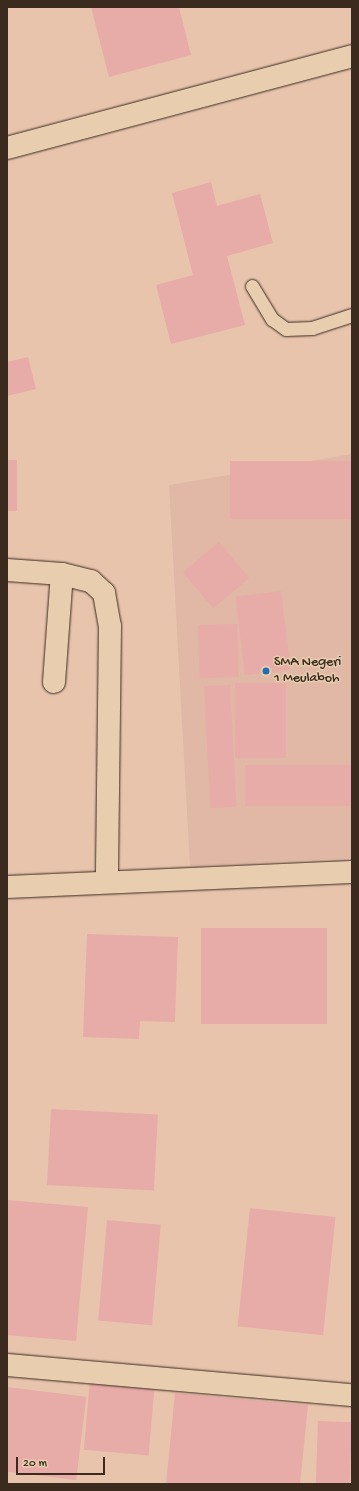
<!DOCTYPE html>
<style>
body{margin:0}
#map{position:relative;width:359px;height:1491px;overflow:hidden;background:#e8c4ad;font-family:"Gochi Hand",sans-serif}
div>[style]{position:absolute}
.built>*{inset:0;background:#e1b7a5}
.building>*{inset:0;background:#e7aca7;transform-origin:0 0}
.roads{filter:drop-shadow(0 0 1px #3b2a1e) drop-shadow(0 0 1px #3b2a1e)}
.lane>*{height:13px;margin:-6.5px;padding:0 6.5px;transform-origin:6.5px;border-radius:6.5px;background:#e8ceaf}
.street>*{height:22px;margin:-11px;padding:0 11px;transform-origin:11px;border-radius:11px;background:#e8ceaf}
.highway>*{height:22px;margin:-11px;padding:0 11px;transform-origin:11px;border-radius:11px;background:#e8ceaf}
.dots>*{width:11px;height:11px;translate:-50% -50%;box-sizing:border-box;border:2px solid #e8ceaf;border-radius:50%}
span{translate:-50% -50%;white-space:nowrap;text-align:center;line-height:1.15;-webkit-text-stroke:3px #e8ceaf;paint-order:stroke}
.poi-label{font-size:14px;color:#3b2a1e}
.left{translate:0 -50%;text-align:left}
.frame{position:absolute;inset:0;border:8px solid #3b2a1e;pointer-events:none}
.scale{position:absolute;left:16px;top:1457px;width:89px;height:18px;box-sizing:border-box;border:2px solid #3b2a1e;border-top:0;padding-left:5px;font-size:12px;line-height:14px;white-space:nowrap;color:#3b2a1e;-webkit-text-stroke:3px #e8ceaf;paint-order:stroke}
</style>
<div id="map">
<div class="built">
<div style="clip-path:polygon(352px 454px,352px 858px,190px 866px,169px 485px)"></div>
</div>
<div class="building">
<div style="clip-path:polygon(91px 7px,179px 7px,191px 55px,109px 77px)"></div>
<div style="clip-path:polygon(211px 182px,217px 206px,260px 194px,273px 243px,227px 256px,245px 325px,171px 344px,156px 285px,193px 275px,172px 193px)"></div>
<div style="clip-path:polygon(28px 357px,36px 389px,7px 396px,7px 362px)"></div>
<div style="left:7px;top:460px;width:10px;height:51px"></div>
<div style="left:352px;top:461px;width:58px;height:122px;rotate:90deg"></div>
<div style="left:219px;top:542px;width:47px;height:47px;rotate:50deg"></div>
<div style="left:281px;top:591px;width:79px;height:46px;rotate:83deg"></div>
<div style="left:237px;top:624px;width:53px;height:39px;rotate:88deg"></div>
<div style="left:235px;top:683px;width:51px;height:75px"></div>
<div style="left:230px;top:685px;width:122px;height:26px;rotate:87deg"></div>
<div style="left:352px;top:765px;width:41px;height:107px;rotate:90deg"></div>
<div style="left:201px;top:928px;width:126px;height:96px"></div>
<div style="clip-path:polygon(87px 934px,178px 937px,175px 1022px,140px 1021px,139px 1039px,83px 1037px)"></div>
<div style="left:51px;top:1109px;width:107px;height:76px;rotate:3deg"></div>
<div style="clip-path:polygon(7px 1200px,88px 1207px,76px 1341px,7px 1335px)"></div>
<div style="left:250px;top:1208px;width:86px;height:119px;rotate:6deg"></div>
<div style="left:107px;top:1220px;width:54px;height:101px;rotate:5deg"></div>
<div style="left:90px;top:1379px;width:65px;height:71px;rotate:5deg"></div>
<div style="left:7px;top:1387px;width:80px;height:84px;rotate:7deg"></div>
<div style="clip-path:polygon(175px 1393px,308px 1405px,300px 1484px,166px 1484px)"></div>
<div style="left:318px;top:1421px;width:34px;height:63px;rotate:2deg"></div>
</div>
<div class="roads">
<div class="lane">
<div style="left:252px;top:286px;width:39px;rotate:59deg"></div>
<div style="left:272px;top:319px;width:17px;rotate:36deg"></div>
<div style="left:286px;top:329px;width:26px;rotate:-2deg"></div>
<div style="left:312px;top:328px;width:42px;rotate:-18deg"></div>
</div>
<div class="street">
<div style="left:7px;top:148px;width:357px;rotate:-14.9deg"></div>
<div style="left:7px;top:570px;width:55px;rotate:4.2deg"></div>
<div style="left:62px;top:574px;width:30px;rotate:14deg"></div>
<div style="left:91px;top:581px;width:18px;rotate:43deg"></div>
<div style="left:104px;top:593px;width:34px;rotate:80deg"></div>
<div style="left:110px;top:626px;width:255px;rotate:90.7deg"></div>
<div style="left:54px;top:682px;width:108px;rotate:-85.8deg"></div>
<div style="left:7px;top:1365px;width:346px;rotate:5deg"></div>
</div>
<div class="highway">
<div style="left:7px;top:887px;width:345px;rotate:-2.5deg"></div>
</div>
</div>
<div class="dots">
<div style="left:266px;top:671px;background:#1f6fb2"></div>
</div>
<div class="poi-label">
<span class="left" style="left:274px;top:671px">SMA Negeri<br>1 Meulaboh</span>
</div>
<div class="frame"></div>
<div class="scale">20 m</div>
</div>
